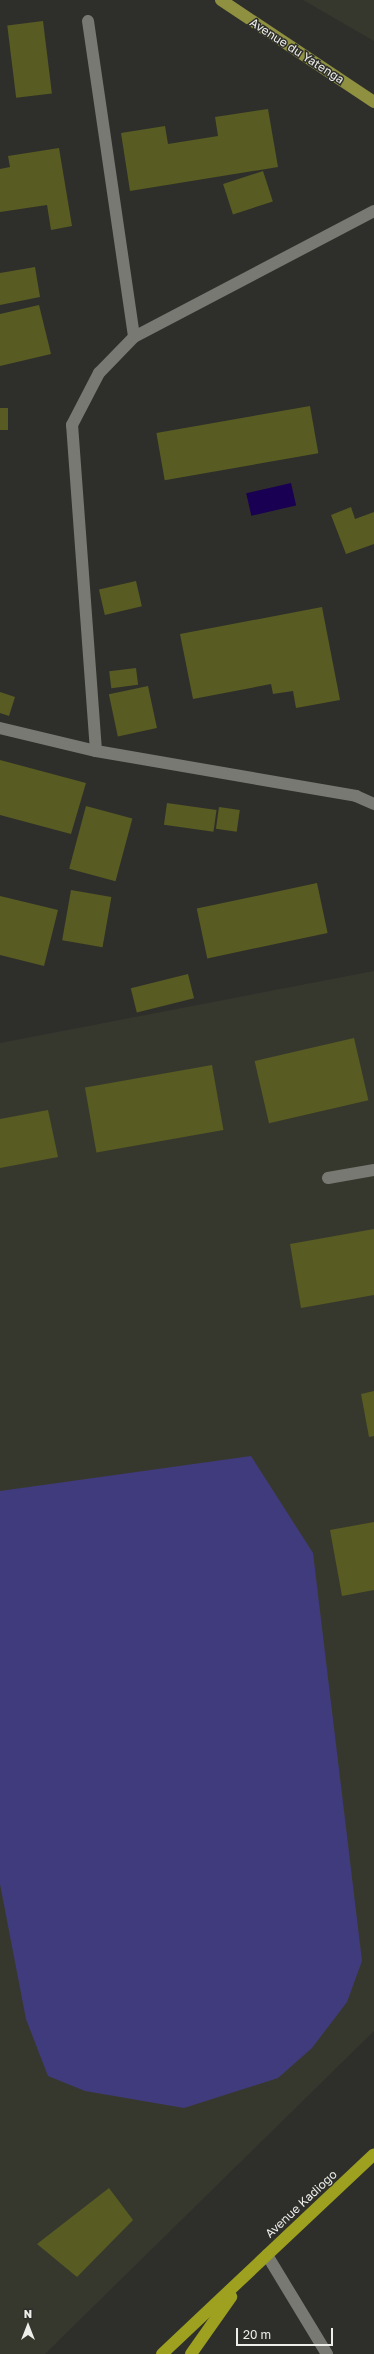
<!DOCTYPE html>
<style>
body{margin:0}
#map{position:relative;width:374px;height:2354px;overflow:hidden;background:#2e2f2a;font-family:"Golos Text",sans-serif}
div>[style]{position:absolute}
.built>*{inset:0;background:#37382d}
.green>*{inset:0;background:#403b7c}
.water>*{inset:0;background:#1a0053;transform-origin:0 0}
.building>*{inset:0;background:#585b22;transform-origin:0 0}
.minor>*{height:12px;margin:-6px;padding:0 6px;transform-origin:6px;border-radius:6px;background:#787973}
.major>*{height:12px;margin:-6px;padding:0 6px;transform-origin:6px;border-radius:6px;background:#8f9141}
.highway>*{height:12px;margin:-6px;padding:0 6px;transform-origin:6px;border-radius:6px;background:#9ea11f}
span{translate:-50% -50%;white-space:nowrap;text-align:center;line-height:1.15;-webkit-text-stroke:3px #2e2f2a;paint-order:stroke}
.street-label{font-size:12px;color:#eeeeeb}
.north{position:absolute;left:8px;top:2306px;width:40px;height:40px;-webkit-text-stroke:3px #2e2f2a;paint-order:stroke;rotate:0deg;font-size:11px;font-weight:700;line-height:16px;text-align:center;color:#eeeeeb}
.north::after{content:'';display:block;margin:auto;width:14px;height:18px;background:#eeeeeb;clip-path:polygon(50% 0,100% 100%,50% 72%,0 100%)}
.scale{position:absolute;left:236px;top:2328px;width:97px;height:18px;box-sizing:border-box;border:2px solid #eeeeeb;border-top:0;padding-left:5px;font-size:12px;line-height:14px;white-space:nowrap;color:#eeeeeb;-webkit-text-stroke:3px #2e2f2a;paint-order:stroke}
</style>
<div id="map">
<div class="built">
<div style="clip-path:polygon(303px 0,374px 0,374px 41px)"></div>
<div style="clip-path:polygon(374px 971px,374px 2031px,45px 2354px,0 2354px,0 1043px)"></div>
</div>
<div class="green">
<div style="clip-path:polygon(251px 1456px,313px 1553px,362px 1961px,347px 2002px,312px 2048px,278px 2078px,184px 2108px,85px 2091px,48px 2076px,26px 2019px,0 1884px,0 1491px)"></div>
</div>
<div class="water">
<div style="left:291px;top:483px;width:23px;height:46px;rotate:77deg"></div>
</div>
<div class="building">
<div style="left:43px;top:21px;width:73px;height:36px;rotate:83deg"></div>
<div style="clip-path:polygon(268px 109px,278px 167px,130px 191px,121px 133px,165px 126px,168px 144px,218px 136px,215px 117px)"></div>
<div style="clip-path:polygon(59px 148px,72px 226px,51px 230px,47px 205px,0 212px,0 169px,10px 167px,8px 156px)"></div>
<div style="left:263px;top:171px;width:32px;height:42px;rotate:72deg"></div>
<div style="clip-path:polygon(35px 267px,40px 297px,0 305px,0 273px)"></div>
<div style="clip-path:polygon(39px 305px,51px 354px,0 366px,0 314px)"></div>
<div style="left:310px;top:406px;width:48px;height:156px;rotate:80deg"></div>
<div style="left:0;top:408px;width:8px;height:22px"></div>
<div style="clip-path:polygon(351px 507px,355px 519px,374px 512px,374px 544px,346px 554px,331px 515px)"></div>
<div style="left:136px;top:581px;width:26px;height:38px;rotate:77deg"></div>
<div style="clip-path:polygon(322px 607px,340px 700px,296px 708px,293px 691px,273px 694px,271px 684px,193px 699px,180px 634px)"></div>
<div style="left:136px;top:668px;width:17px;height:27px;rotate:83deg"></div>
<div style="left:148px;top:686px;width:43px;height:40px;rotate:78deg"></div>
<div style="clip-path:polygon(0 692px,15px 697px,9px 716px,0 713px)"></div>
<div style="clip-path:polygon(0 760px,86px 783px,71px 834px,0 815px)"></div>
<div style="left:167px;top:803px;width:50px;height:22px;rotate:8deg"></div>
<div style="left:86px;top:806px;width:48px;height:65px;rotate:15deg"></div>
<div style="left:219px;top:807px;width:21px;height:22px;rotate:8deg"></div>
<div style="left:317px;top:883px;width:51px;height:123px;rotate:78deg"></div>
<div style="left:71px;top:890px;width:41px;height:51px;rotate:10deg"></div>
<div style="clip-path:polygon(0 896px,58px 910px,44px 966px,0 955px)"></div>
<div style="left:188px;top:974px;width:25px;height:59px;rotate:76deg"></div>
<div style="left:354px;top:1038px;width:64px;height:102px;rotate:77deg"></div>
<div style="left:212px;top:1065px;width:66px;height:129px;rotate:80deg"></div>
<div style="clip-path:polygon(48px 1110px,58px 1157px,0 1168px,0 1119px)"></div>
<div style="clip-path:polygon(374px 1229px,374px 1295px,301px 1308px,290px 1244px)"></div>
<div style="clip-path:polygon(374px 1391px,374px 1436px,369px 1437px,361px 1394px)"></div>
<div style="clip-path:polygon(374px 1522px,374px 1590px,342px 1596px,330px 1530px)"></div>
<div style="clip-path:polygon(109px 2188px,133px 2220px,77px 2277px,37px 2244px)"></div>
</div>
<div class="minor">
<div style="left:88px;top:21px;width:319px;rotate:81.7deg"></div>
<div style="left:0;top:728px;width:99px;rotate:13.5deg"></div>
<div style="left:96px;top:751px;width:264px;rotate:9.8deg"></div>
<div style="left:356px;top:796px;width:20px;rotate:24deg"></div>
<div style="left:96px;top:751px;width:327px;rotate:-94.2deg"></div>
<div style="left:72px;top:425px;width:59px;rotate:-62.6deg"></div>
<div style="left:99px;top:373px;width:50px;rotate:-45.8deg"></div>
<div style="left:134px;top:337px;width:271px;rotate:-27.7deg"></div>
<div style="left:328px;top:1178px;width:47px;rotate:-9.9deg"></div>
<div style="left:267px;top:2255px;width:116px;rotate:58.8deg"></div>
</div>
<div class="major">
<div style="left:221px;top:0;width:184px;rotate:33.7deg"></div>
</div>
<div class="highway">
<div style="left:162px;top:2354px;width:291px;rotate:-43.3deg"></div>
<div style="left:191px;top:2354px;width:70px;rotate:-54.9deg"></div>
</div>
<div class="street-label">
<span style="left:297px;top:51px;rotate:33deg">Avenue du Yatenga</span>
<span style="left:301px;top:2204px;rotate:-43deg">Avenue Kadiogo</span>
</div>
<div class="north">N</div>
<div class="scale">20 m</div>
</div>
